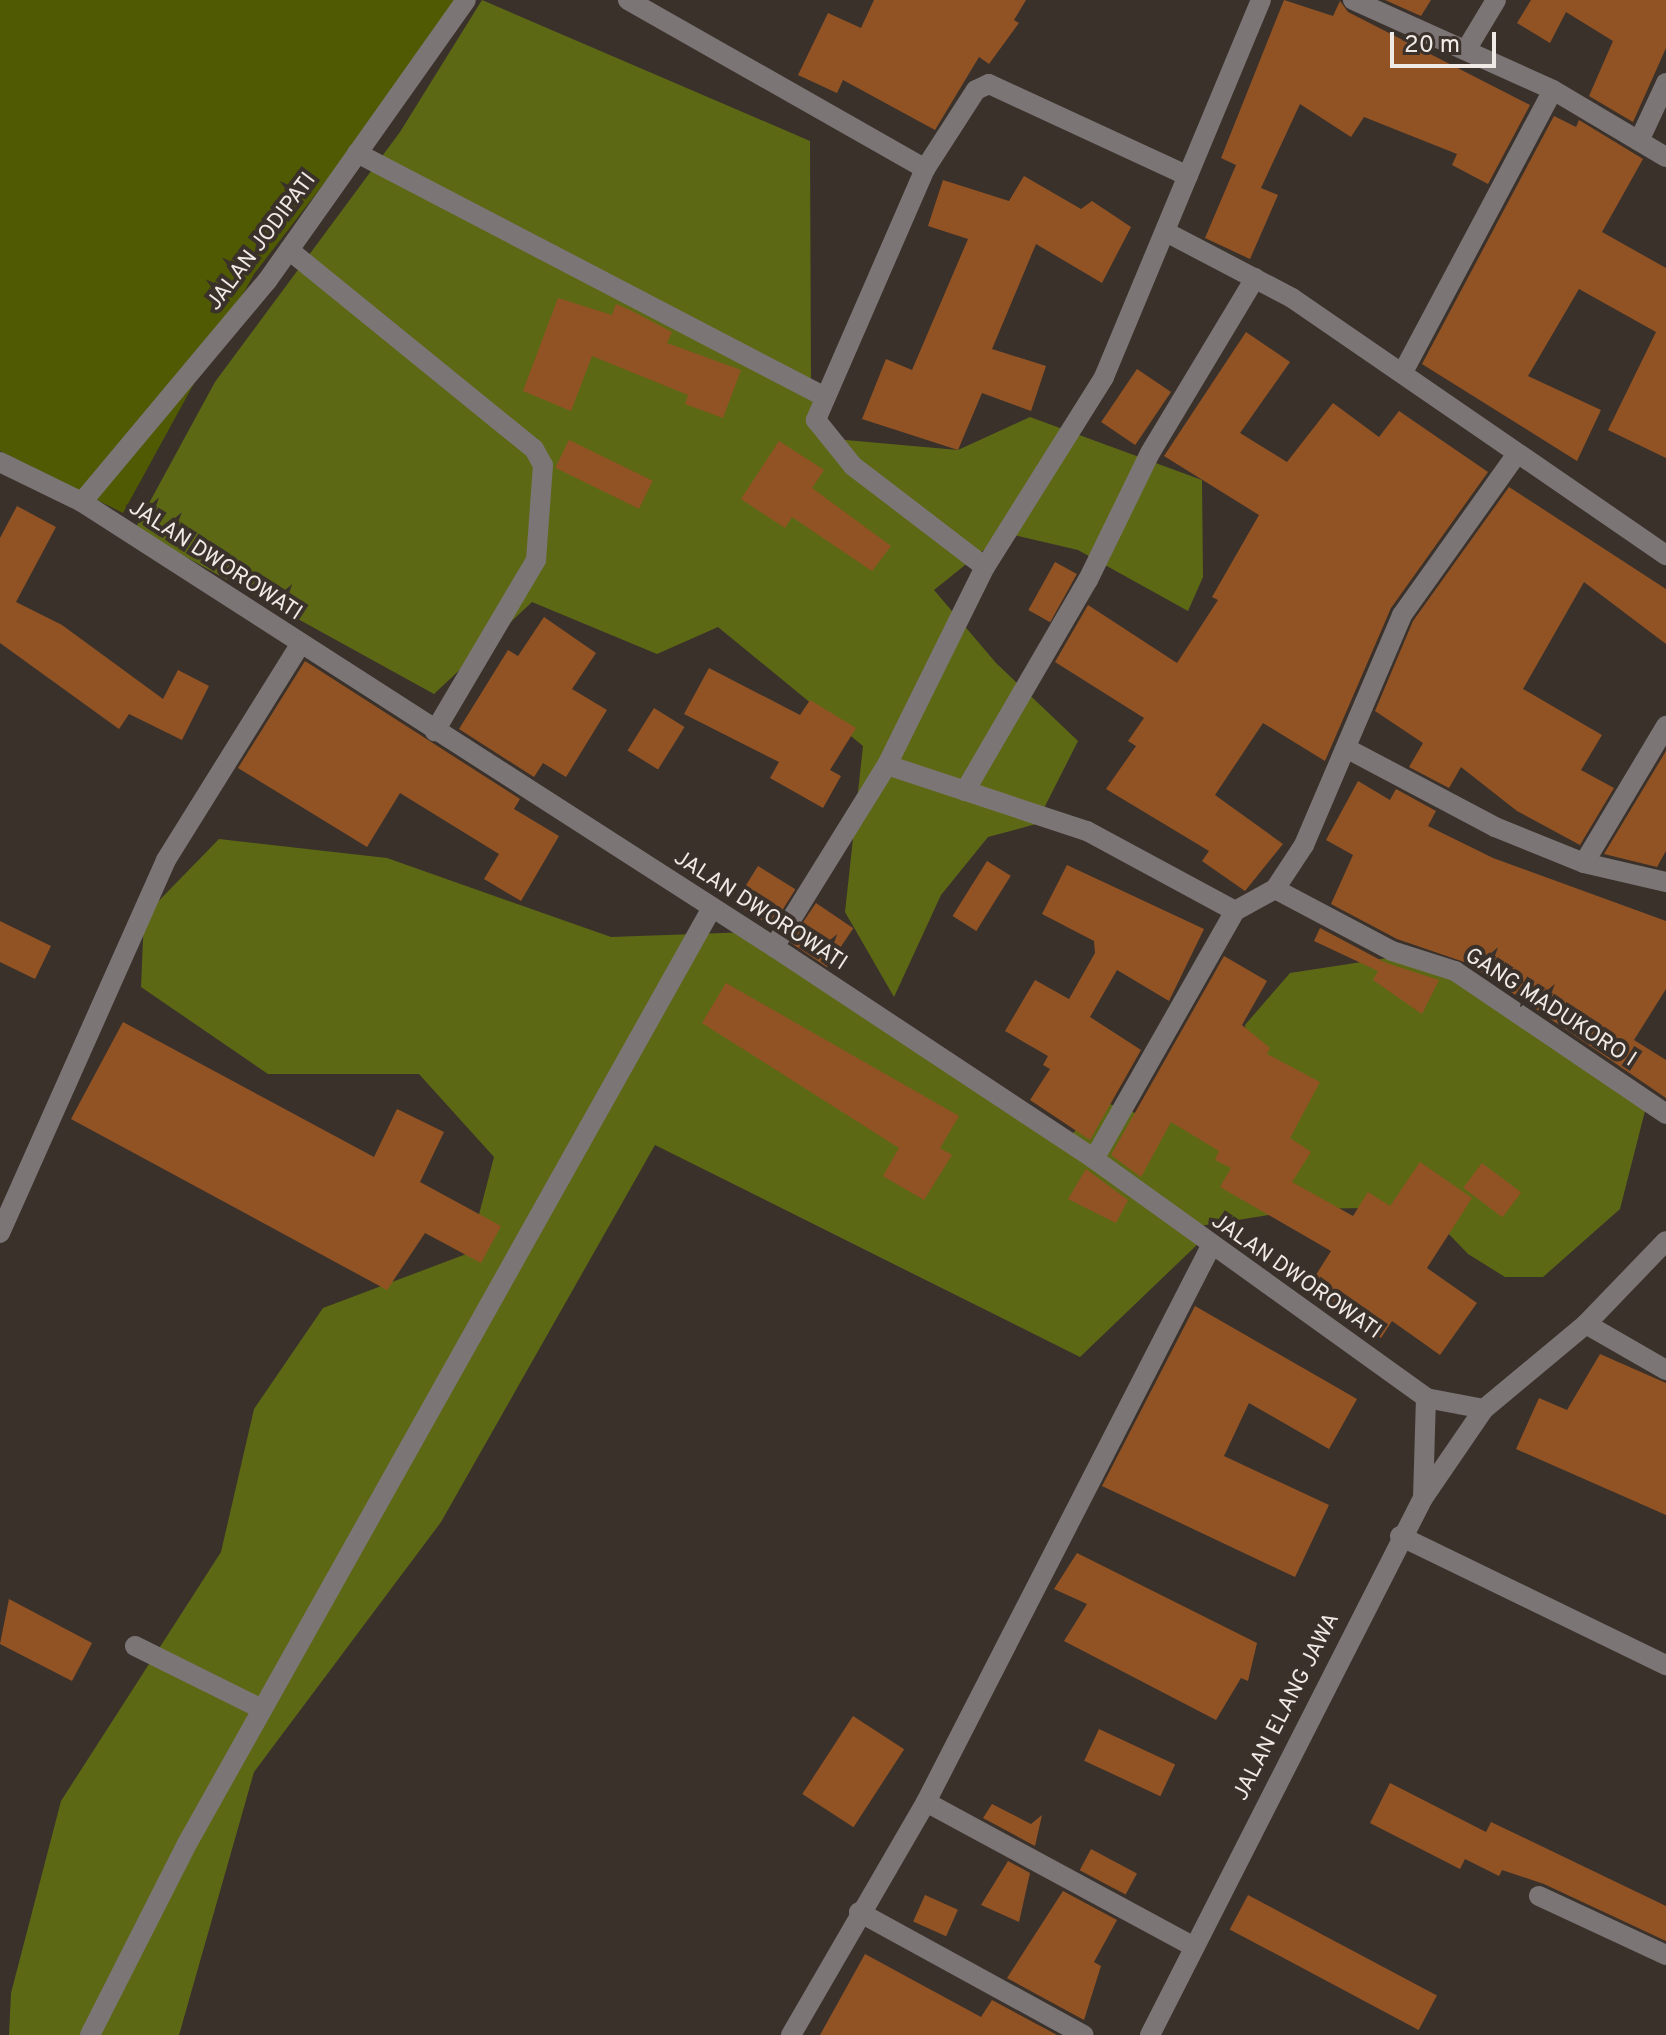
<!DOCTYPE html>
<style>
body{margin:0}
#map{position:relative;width:1666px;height:2035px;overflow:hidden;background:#3a312b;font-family:Overpass,sans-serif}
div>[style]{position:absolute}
.green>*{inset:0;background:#505a02}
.forest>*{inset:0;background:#5d6815}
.building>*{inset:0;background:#925324;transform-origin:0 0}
.minor>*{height:20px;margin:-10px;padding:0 10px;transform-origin:10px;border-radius:10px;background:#7c7576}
span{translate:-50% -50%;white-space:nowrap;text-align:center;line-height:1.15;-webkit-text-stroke:8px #3a312b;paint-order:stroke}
.street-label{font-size:22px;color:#f0eae6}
.scale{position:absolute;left:1390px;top:32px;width:106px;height:36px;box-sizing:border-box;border:4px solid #f0eae6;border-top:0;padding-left:10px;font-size:24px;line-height:28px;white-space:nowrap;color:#f0eae6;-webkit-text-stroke:6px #3a312b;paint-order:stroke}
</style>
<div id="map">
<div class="green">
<div style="clip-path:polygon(0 0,466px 0,254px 274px,123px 513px,0 451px)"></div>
</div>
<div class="forest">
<div style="clip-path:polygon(482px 0,810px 141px,811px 383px,834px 439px,958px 450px,1030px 417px,1202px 480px,1203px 577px,1188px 611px,1078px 550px,1005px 533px,934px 590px,996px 663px,1078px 741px,1036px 824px,988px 837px,941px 895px,894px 997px,845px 912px,863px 746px,718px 627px,657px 654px,532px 602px,434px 694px,135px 529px,215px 382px,400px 132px)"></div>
<div style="clip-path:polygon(219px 839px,387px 858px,611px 937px,751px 932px,1068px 1138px,1104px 1102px,1161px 1122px,1249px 1049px,1245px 1025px,1290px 973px,1427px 952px,1645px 1111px,1620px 1209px,1543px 1277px,1505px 1277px,1468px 1254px,1423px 1207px,1307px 1209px,1187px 1228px,1202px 1240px,1080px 1357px,655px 1145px,441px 1522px,254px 1772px,179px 2035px,9px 2035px,11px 1993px,61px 1801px,221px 1552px,254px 1409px,323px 1308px,469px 1253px,494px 1157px,419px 1074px,268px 1074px,141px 987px,144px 916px)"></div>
</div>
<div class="building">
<div style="clip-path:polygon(874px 0,1026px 0,1014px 20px,1019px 23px,989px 64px,979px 57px,935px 130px,843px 80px,837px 93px,798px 75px,828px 13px,861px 28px)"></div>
<div style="clip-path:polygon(1284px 0,1333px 16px,1340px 1px,1348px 12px,1530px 105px,1488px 184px,1452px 165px,1457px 154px,1364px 117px,1351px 137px,1300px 104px,1261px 188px,1278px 195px,1250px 259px,1205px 238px,1236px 165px,1221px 158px)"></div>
<div style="clip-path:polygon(1385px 0,1431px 0,1421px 16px)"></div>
<div style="clip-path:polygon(1531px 0,1666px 0,1666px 48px,1633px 122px,1589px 96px,1613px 41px,1566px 12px,1550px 43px,1517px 23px)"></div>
<div style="clip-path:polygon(1554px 116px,1576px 127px,1579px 120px,1643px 159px,1602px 232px,1666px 268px,1666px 458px,1608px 430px,1656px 332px,1579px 289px,1528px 376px,1601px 410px,1577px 461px,1422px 364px)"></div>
<div style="clip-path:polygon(1024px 176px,1081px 209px,1092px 201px,1131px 227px,1102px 283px,1036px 244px,992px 349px,1046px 366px,1031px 411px,982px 393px,958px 450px,862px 419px,886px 359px,912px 370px,968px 239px,928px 226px,943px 180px,1009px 201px)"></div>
<div style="clip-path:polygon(558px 298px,612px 315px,616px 304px,630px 310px,672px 332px,667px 343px,741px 370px,723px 418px,685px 404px,688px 395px,592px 356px,571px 411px,523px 391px)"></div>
<div style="clip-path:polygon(1246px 332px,1290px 362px,1240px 433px,1287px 462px,1333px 403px,1379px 437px,1399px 411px,1488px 472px,1391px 608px,1325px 761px,1263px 723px,1215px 795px,1283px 844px,1245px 891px,1202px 861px,1209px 851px,1106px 789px,1136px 746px,1128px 741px,1144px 718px,1055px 662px,1088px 605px,1177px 663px,1218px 600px,1212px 597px,1259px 515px,1164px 456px)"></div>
<div style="left:1137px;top:369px;width:41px;height:64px;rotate:34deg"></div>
<div style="left:569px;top:440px;width:93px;height:31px;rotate:26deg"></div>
<div style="clip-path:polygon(779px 441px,824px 470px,812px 488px,891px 546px,872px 571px,792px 517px,785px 528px,741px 499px)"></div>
<div style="clip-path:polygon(1509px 487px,1666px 589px,1666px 644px,1584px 582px,1523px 689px,1602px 735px,1581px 770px,1614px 788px,1580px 845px,1517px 811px,1461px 767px,1449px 788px,1409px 767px,1423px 743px,1375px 711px,1413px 621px)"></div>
<div style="clip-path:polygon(17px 506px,56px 527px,16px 602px,62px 625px,163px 699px,178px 670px,209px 686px,182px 740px,129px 714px,119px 729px,0 643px,0 538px)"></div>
<div style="left:1055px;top:562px;width:25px;height:55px;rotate:29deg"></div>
<div style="clip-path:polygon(544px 617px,596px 653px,572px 689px,607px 710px,566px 777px,543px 763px,534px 777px,459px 729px,508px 650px,518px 656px)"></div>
<div style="clip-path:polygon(305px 661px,520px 799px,514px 809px,559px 836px,521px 901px,484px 879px,499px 854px,400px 793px,367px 847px,238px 768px)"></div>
<div style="clip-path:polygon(709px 668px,800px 715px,810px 700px,856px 728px,830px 770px,841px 776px,823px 808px,770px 778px,779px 762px,684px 714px)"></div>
<div style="left:654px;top:708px;width:36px;height:50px;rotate:32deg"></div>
<div style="clip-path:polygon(1666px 751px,1666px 851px,1657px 867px,1604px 854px)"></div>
<div style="clip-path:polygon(1358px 781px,1390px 800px,1396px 789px,1436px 811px,1428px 826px,1493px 858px,1666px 921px,1666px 989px,1634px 1040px,1666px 1060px,1666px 1098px,1470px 964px,1397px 939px,1331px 904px,1353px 855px,1326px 840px)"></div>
<div style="left:987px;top:861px;width:28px;height:65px;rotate:32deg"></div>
<div style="clip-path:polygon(1067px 865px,1204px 929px,1169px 1001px,1117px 970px,1090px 1017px,1141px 1050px,1090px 1140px,1030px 1100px,1050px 1069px,1043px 1065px,1048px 1056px,1005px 1031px,1035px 980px,1069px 999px,1095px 953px,1094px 941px,1042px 914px)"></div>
<div style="left:758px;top:866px;width:44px;height:44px;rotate:32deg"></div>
<div style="left:816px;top:903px;width:45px;height:47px;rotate:34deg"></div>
<div style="clip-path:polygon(0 921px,51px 946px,35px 979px,0 962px)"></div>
<div style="clip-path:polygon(1320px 928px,1386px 963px,1439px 980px,1422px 1014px,1373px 980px,1378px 971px,1314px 941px)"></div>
<div style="clip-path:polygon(1224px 956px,1267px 981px,1242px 1025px,1270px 1048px,1267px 1054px,1320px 1082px,1290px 1138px,1311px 1152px,1292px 1182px,1353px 1216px,1368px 1192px,1390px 1206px,1420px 1162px,1472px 1198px,1427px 1268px,1477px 1303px,1440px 1355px,1392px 1321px,1381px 1338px,1309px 1286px,1331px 1251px,1220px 1187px,1231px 1168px,1215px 1160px,1219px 1151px,1171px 1122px,1141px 1177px,1111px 1155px)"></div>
<div style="clip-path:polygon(726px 983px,959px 1116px,940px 1148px,952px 1155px,924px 1200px,883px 1176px,899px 1148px,702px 1023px)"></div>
<div style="clip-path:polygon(123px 1022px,374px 1157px,397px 1109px,444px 1132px,420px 1182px,501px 1226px,481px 1263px,425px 1233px,387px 1290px,71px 1119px)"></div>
<div style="left:1482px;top:1163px;width:49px;height:31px;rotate:37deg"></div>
<div style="clip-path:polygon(1086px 1169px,1128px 1200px,1116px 1223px,1068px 1199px)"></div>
<div style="clip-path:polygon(1195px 1306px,1357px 1399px,1329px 1449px,1249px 1403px,1224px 1456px,1329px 1505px,1295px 1577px,1102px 1486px)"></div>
<div style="clip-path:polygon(1600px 1354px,1666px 1383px,1666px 1515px,1516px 1449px,1539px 1398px,1567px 1410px)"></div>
<div style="clip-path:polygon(1077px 1553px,1257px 1643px,1248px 1681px,1241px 1678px,1216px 1720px,1064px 1641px,1087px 1604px,1054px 1589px)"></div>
<div style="clip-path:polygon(9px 1599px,92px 1643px,72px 1681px,0 1644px)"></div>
<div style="left:853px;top:1716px;width:61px;height:93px;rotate:33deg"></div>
<div style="left:1099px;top:1729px;width:84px;height:35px;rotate:25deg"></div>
<div style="clip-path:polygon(1390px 1783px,1486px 1832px,1491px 1822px,1666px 1906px,1666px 1941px,1544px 1884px,1502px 1870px,1499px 1876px,1465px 1859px,1460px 1869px,1370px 1823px)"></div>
<div style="clip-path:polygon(992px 1804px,1031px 1824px,1042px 1815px,1035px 1846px,983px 1818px)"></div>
<div style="left:1091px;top:1849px;width:52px;height:24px;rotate:28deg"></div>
<div style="clip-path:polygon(1008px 1861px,1030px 1873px,1019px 1922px,981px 1905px)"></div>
<div style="clip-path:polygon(1063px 1891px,1117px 1920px,1094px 1962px,1101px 1966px,1084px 2020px,1007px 1978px)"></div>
<div style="left:925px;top:1895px;width:36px;height:29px;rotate:24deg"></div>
<div style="left:1248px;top:1895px;width:214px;height:39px;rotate:28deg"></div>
<div style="clip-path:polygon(865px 1954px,981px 2017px,992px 2000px,1057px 2035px,820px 2035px)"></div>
</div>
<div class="minor">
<div style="left:628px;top:0;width:342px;rotate:29.6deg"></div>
<div style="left:925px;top:169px;width:274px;rotate:113.5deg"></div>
<div style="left:816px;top:420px;width:59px;rotate:51.2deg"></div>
<div style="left:853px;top:466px;width:166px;rotate:37.4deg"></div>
<div style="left:1353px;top:0;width:219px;rotate:24.2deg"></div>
<div style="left:1553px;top:90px;width:131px;rotate:30.7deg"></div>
<div style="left:1466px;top:50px;width:58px;rotate:-59deg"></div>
<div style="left:1639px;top:141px;width:64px;rotate:-65deg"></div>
<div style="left:357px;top:153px;width:526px;rotate:27.54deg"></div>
<div style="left:925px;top:169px;width:94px;rotate:-57.2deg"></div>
<div style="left:976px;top:90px;width:14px;rotate:-25deg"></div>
<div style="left:989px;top:84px;width:219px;rotate:24.8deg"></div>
<div style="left:1166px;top:232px;width:142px;rotate:27.6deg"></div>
<div style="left:1292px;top:298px;width:454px;rotate:34.5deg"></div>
<div style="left:289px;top:250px;width:316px;rotate:39.1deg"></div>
<div style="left:534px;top:449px;width:18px;rotate:61deg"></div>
<div style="left:543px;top:465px;width:95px;rotate:94.2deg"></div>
<div style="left:536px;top:560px;width:199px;rotate:120.6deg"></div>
<div style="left:1403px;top:372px;width:319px;rotate:-62deg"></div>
<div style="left:0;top:462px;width:91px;rotate:26deg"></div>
<div style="left:82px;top:502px;width:823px;rotate:32.74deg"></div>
<div style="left:774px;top:947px;width:384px;rotate:33.5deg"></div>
<div style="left:1094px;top:1159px;width:409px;rotate:35.7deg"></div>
<div style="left:1426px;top:1398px;width:59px;rotate:10.7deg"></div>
<div style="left:82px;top:502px;width:288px;rotate:-50.1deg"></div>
<div style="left:267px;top:281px;width:344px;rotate:-54.7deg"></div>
<div style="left:1346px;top:748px;width:169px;rotate:27.9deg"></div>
<div style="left:1495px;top:827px;width:96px;rotate:22deg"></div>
<div style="left:1584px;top:863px;width:84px;rotate:13deg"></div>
<div style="left:887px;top:765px;width:211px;rotate:18.3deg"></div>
<div style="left:1087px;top:831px;width:168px;rotate:28.4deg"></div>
<div style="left:965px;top:791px;width:244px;rotate:-59.8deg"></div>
<div style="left:1088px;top:580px;width:141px;rotate:-64deg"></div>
<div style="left:1150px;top:453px;width:204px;rotate:-59deg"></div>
<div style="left:1584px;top:863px;width:160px;rotate:-59.1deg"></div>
<div style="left:1275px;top:889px;width:132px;rotate:27.9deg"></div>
<div style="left:1392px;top:951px;width:66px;rotate:17.6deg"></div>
<div style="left:1455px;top:971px;width:255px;rotate:34.1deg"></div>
<div style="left:774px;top:947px;width:214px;rotate:-58.2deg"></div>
<div style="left:887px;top:765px;width:221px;rotate:-63.7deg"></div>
<div style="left:985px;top:567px;width:224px;rotate:-57.9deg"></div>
<div style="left:1104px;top:377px;width:408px;rotate:-67.4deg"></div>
<div style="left:1094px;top:1159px;width:285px;rotate:-60.4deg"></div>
<div style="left:1235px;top:911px;width:46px;rotate:-28.8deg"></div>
<div style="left:1275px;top:889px;width:53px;rotate:-56.6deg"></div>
<div style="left:1304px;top:845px;width:250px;rotate:-66.9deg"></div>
<div style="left:1402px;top:615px;width:198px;rotate:-54.5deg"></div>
<div style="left:0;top:1233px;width:408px;rotate:-66deg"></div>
<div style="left:166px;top:860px;width:253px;rotate:-58.1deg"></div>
<div style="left:1586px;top:1324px;width:92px;rotate:29.9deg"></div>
<div style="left:1423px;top:1498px;width:100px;rotate:-88.3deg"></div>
<div style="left:1400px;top:1536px;width:296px;rotate:25.9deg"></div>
<div style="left:135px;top:1646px;width:142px;rotate:26.4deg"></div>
<div style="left:926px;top:1802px;width:305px;rotate:28.4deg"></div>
<div style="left:1539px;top:1896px;width:140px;rotate:24.9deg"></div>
<div style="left:859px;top:1912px;width:256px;rotate:28.7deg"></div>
<div style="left:90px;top:2035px;width:216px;rotate:-63.1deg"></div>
<div style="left:188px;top:1842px;width:1071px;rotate:-60.71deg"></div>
<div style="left:791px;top:2035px;width:269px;rotate:-59.9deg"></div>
<div style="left:926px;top:1802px;width:625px;rotate:-62.86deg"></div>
<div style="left:1150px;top:2035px;width:602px;rotate:-63.05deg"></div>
<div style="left:1423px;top:1498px;width:108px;rotate:-55.6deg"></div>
<div style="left:1484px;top:1409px;width:133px;rotate:-39.8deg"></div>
<div style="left:1586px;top:1324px;width:115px;rotate:-46.1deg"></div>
</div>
<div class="street-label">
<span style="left:262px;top:242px;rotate:-53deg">JALAN JODIPATI</span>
<span style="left:215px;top:561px;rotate:33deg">JALAN DWOROWATI</span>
<span style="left:760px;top:911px;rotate:33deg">JALAN DWOROWATI</span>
<span style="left:1550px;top:1008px;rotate:33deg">GANG MADUKORO I</span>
<span style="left:1296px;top:1277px;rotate:35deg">JALAN DWOROWATI</span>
<span style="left:1287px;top:1707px;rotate:-63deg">JALAN ELANG JAWA</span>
</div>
<div class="scale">20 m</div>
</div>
